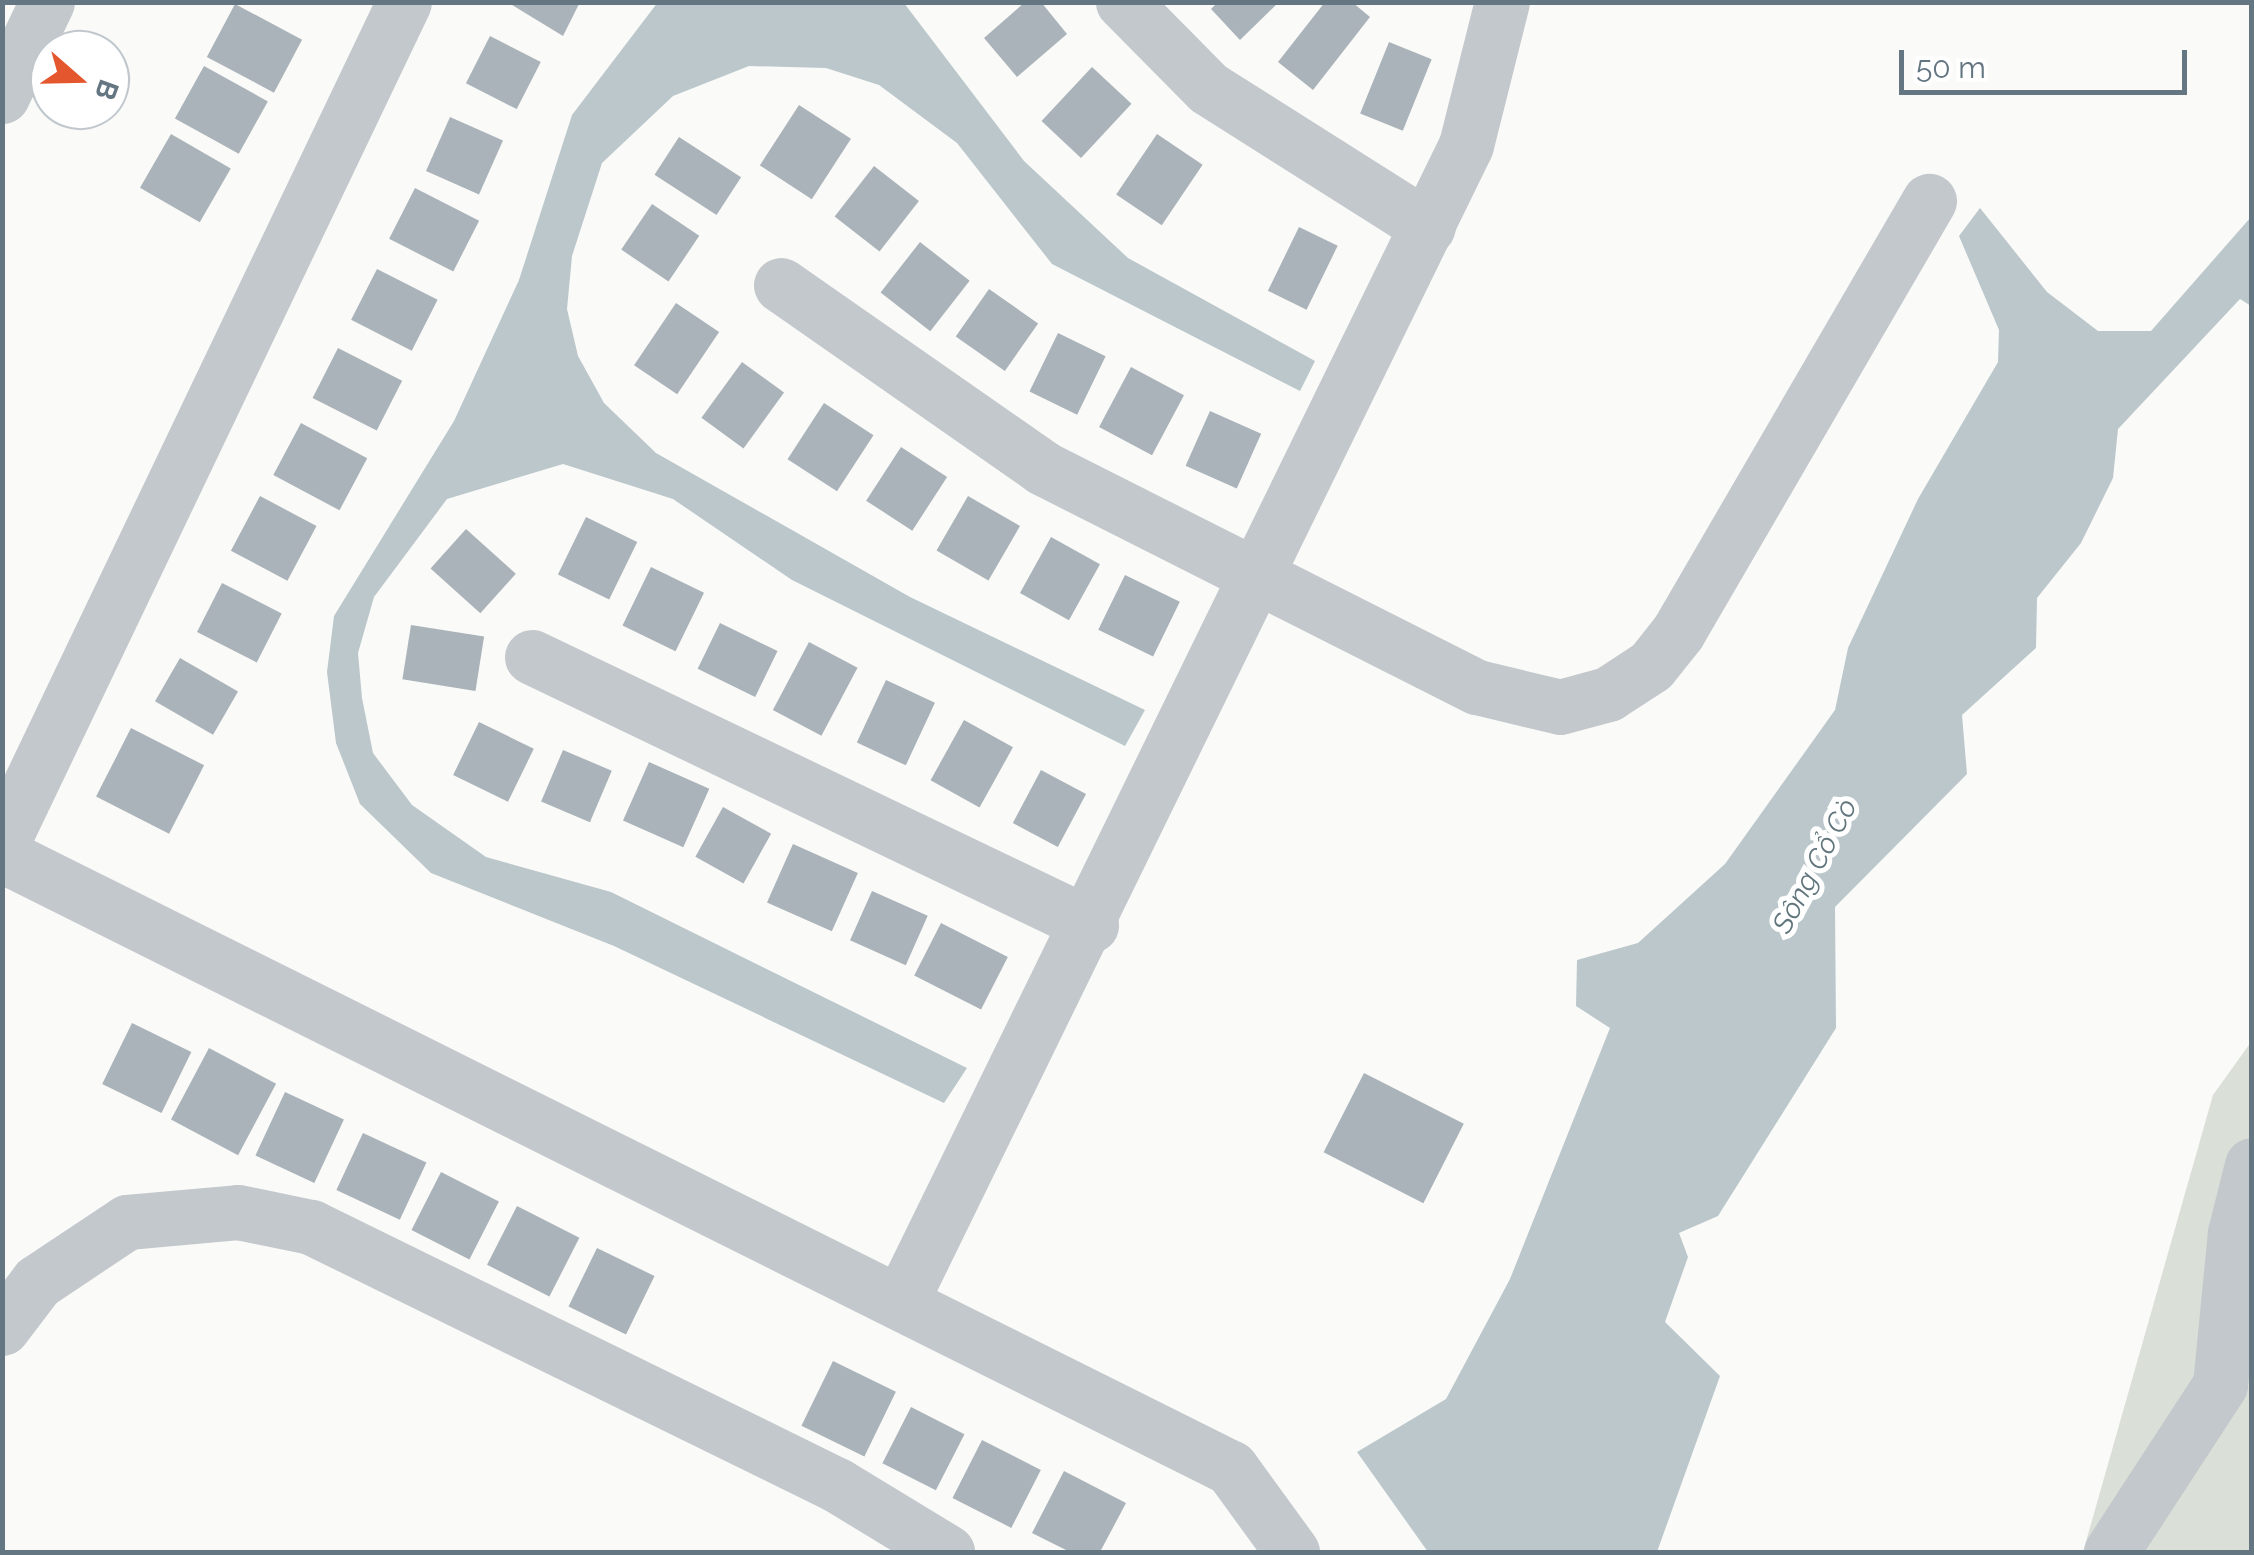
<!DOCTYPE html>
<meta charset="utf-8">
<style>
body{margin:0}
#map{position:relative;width:2254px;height:1555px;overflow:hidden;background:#fafaf8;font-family:Raleway,sans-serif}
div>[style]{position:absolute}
.green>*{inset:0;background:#dadfd7}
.water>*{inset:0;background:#bbc7cb}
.building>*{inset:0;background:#aab3b9;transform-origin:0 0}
.minor>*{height:55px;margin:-27.5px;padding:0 27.5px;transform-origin:27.5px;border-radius:27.5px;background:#c3c8cc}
span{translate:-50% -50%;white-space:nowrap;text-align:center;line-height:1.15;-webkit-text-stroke:10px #fff;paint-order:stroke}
.water-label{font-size:28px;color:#60757c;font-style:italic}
.frame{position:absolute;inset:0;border:5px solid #657683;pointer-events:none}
.north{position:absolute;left:30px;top:30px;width:100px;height:100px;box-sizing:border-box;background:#fff;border:2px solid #c1c8cd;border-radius:50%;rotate:110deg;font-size:28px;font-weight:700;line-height:40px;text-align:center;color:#657683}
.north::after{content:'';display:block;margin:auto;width:35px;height:45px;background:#e4572e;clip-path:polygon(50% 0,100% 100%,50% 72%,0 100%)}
.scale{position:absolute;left:1899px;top:50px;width:288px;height:45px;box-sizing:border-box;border:5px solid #657683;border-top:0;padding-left:12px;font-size:30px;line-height:35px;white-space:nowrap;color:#657683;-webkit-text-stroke:8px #fff;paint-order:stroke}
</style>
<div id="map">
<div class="green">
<div style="clip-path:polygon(2251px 1042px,2251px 1552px,2083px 1552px,2213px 1095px)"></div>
</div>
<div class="water">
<div style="clip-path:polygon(658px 2px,904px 3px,1024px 161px,1128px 258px,1315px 361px,1300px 391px,1052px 264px,957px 143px,879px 85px,826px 68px,749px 66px,673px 96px,602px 163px,572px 256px,567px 309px,578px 356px,604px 403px,656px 453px,910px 597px,1145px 710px,1125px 746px,792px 580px,673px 499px,563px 464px,447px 499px,374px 597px,358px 653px,362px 698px,373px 753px,412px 805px,486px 857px,611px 892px,967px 1068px,944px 1103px,614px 946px,431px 873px,360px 804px,336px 743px,327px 672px,334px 616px,454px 421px,519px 280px,572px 115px)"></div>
<div style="clip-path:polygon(1980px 208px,2047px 292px,2098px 331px,2151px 331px,2251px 217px,2251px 306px,2240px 299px,2118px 429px,2113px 478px,2081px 543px,2037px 598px,2036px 648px,1962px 715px,1967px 774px,1835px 907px,1836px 1028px,1718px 1216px,1679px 1233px,1688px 1257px,1665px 1322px,1720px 1376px,1657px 1552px,1428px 1552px,1357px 1452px,1446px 1399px,1510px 1279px,1610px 1028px,1576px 1006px,1577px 960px,1638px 943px,1725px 864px,1835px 710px,1848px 648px,1918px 499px,1998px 362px,1999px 330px,1959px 236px)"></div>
</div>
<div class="building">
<div style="clip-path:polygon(507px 2px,580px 2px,563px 36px)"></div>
<div style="clip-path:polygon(1025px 2px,1041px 2px,1067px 34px,1017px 77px,984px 38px)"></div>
<div style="clip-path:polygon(1218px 2px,1279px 2px,1240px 40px,1211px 9px)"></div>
<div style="clip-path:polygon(1325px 2px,1352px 2px,1370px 17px,1313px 90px,1278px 62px)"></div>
<div style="left:235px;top:4px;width:76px;height:60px;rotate:28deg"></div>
<div style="left:490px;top:36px;width:57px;height:53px;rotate:27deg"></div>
<div style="left:1389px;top:42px;width:46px;height:77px;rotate:22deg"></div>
<div style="left:204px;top:66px;width:73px;height:60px;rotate:29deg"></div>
<div style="left:1092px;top:67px;width:54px;height:74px;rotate:43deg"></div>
<div style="left:799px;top:105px;width:62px;height:72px;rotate:33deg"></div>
<div style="left:450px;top:117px;width:58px;height:59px;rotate:24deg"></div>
<div style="left:171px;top:134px;width:69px;height:62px;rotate:30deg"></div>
<div style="left:1157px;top:134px;width:55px;height:73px;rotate:34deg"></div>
<div style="left:679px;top:137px;width:74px;height:45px;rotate:33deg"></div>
<div style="left:874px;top:166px;width:57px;height:64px;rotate:38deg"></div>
<div style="left:415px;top:188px;width:72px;height:57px;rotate:27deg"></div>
<div style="left:652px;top:204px;width:57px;height:55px;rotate:34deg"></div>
<div style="left:1299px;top:227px;width:43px;height:71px;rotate:26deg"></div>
<div style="left:920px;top:242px;width:63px;height:64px;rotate:38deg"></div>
<div style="left:377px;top:269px;width:68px;height:57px;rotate:27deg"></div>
<div style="left:989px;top:289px;width:60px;height:58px;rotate:35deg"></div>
<div style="left:676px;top:303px;width:52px;height:75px;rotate:34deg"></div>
<div style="left:1058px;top:333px;width:53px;height:65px;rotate:26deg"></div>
<div style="left:338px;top:348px;width:72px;height:56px;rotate:27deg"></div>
<div style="left:742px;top:362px;width:52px;height:69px;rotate:36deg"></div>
<div style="left:1131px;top:367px;width:60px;height:68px;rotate:28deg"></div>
<div style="left:824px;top:403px;width:59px;height:67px;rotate:33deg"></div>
<div style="left:1210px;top:411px;width:56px;height:60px;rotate:24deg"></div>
<div style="left:301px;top:423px;width:75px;height:59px;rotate:28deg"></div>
<div style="left:901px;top:447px;width:55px;height:64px;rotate:33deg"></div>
<div style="left:260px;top:496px;width:64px;height:62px;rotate:28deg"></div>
<div style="left:968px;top:496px;width:60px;height:63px;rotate:30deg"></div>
<div style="left:586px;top:517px;width:57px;height:64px;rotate:26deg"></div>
<div style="left:466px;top:529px;width:67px;height:53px;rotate:42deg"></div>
<div style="left:1051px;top:537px;width:56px;height:64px;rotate:29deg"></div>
<div style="left:651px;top:567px;width:59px;height:65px;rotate:26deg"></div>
<div style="left:1125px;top:575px;width:61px;height:61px;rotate:26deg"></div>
<div style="left:222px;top:583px;width:67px;height:55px;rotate:27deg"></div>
<div style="left:720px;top:623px;width:64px;height:51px;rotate:26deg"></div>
<div style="left:411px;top:625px;width:74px;height:55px;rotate:9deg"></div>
<div style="left:809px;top:642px;width:55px;height:77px;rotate:28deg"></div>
<div style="left:180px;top:658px;width:67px;height:50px;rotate:30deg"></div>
<div style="left:886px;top:680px;width:54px;height:69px;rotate:25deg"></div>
<div style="left:964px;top:720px;width:56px;height:69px;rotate:29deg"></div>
<div style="left:479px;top:722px;width:61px;height:59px;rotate:26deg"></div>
<div style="left:131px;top:728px;width:82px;height:77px;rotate:27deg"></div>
<div style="left:563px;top:750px;width:53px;height:56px;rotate:23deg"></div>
<div style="left:649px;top:762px;width:66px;height:64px;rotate:24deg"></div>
<div style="left:1041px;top:770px;width:51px;height:60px;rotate:28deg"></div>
<div style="left:723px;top:807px;width:55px;height:57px;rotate:29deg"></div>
<div style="left:793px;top:844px;width:71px;height:64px;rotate:24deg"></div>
<div style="left:872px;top:891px;width:61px;height:54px;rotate:24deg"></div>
<div style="left:941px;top:923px;width:75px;height:59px;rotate:27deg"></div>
<div style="left:132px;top:1023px;width:66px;height:68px;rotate:26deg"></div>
<div style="left:209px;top:1048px;width:76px;height:81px;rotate:28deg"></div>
<div style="left:1364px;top:1073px;width:112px;height:89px;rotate:27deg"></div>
<div style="left:285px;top:1092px;width:65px;height:70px;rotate:25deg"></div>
<div style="left:363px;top:1133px;width:70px;height:63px;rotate:25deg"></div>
<div style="left:441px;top:1172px;width:65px;height:65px;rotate:27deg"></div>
<div style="left:517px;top:1206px;width:70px;height:66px;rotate:27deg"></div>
<div style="left:597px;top:1248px;width:64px;height:65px;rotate:26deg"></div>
<div style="left:833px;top:1361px;width:70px;height:72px;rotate:26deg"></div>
<div style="left:911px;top:1407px;width:60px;height:63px;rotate:27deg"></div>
<div style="left:982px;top:1440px;width:66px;height:65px;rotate:27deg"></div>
<div style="clip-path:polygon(1064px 1471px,1126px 1503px,1100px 1552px,1070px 1552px,1032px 1533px)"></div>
</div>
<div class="minor">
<div style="left:1123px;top:2px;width:121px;rotate:45.3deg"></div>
<div style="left:1208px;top:88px;width:260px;rotate:32.3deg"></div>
<div style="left:2px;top:96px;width:104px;rotate:-64.4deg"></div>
<div style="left:781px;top:285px;width:320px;rotate:34.9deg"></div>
<div style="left:1043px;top:468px;width:486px;rotate:26.8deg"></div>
<div style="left:1477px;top:687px;width:85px;rotate:13.5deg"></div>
<div style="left:1560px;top:707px;width:50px;rotate:-15.2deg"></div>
<div style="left:1608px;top:694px;width:51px;rotate:-33.1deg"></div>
<div style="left:1651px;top:666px;width:43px;rotate:-51.5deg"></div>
<div style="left:1678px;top:632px;width:499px;rotate:-59.8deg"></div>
<div style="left:532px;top:657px;width:620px;rotate:25.61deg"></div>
<div style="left:2px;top:843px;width:932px;rotate:-64.45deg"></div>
<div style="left:2px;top:855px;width:1373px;rotate:26.51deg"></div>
<div style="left:1231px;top:1468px;width:104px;rotate:54deg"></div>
<div style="left:902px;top:1299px;width:1284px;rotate:-63.95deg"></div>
<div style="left:1466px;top:145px;width:147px;rotate:-75.9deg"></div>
<div style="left:2px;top:1328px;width:58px;rotate:-52.7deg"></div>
<div style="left:37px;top:1282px;width:108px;rotate:-33.7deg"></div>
<div style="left:127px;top:1222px;width:111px;rotate:-5.1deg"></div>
<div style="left:238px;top:1212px;width:75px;rotate:11.6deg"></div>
<div style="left:311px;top:1227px;width:586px;rotate:26.13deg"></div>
<div style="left:837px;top:1485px;width:129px;rotate:31.3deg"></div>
<div style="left:2111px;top:1552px;width:199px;rotate:-56.9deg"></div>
<div style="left:2220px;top:1385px;width:153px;rotate:-84.4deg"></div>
<div style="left:2235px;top:1233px;width:70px;rotate:-76deg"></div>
</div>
<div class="water-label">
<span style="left:1815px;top:866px;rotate:-62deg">Sông Cổ Cò</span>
</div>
<div class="frame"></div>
<div class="north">B</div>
<div class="scale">50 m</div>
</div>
